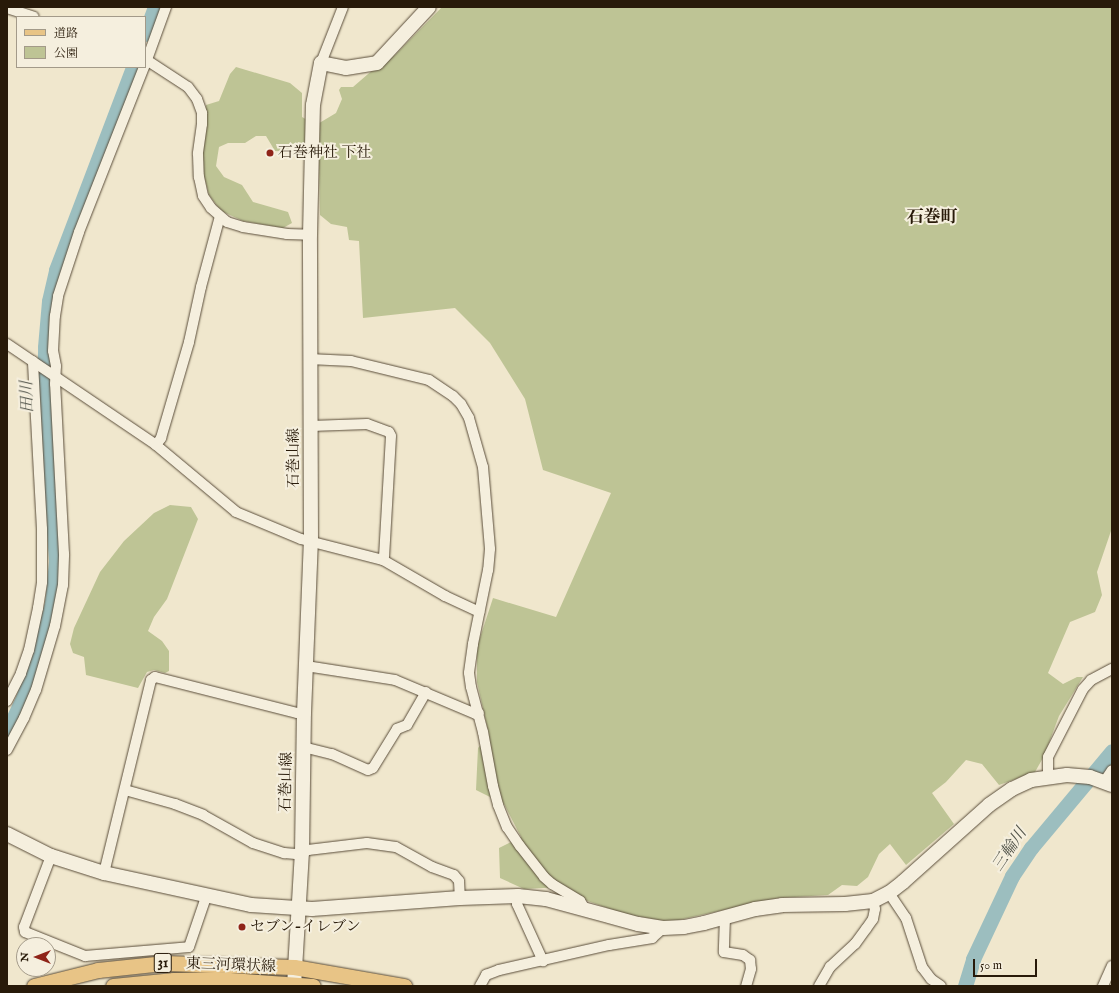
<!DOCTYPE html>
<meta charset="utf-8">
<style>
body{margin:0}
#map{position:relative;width:1119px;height:993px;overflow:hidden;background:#f0e7cd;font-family:"IM FELL English","Noto Serif JP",serif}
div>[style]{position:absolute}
.green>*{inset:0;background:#bec495}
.river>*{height:15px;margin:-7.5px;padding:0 7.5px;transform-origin:7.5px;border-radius:7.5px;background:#9cbebf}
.roads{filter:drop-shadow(0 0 1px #5a4d3a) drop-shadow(0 0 1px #5a4d3a)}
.street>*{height:10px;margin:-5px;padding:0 5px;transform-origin:5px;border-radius:5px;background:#f5efde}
.secondary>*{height:14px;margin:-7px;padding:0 7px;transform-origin:7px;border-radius:7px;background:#f5efde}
.primary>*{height:15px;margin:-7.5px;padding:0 7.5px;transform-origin:7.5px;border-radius:7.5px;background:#e8c486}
.dots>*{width:11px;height:11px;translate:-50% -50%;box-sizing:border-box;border:2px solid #f5efde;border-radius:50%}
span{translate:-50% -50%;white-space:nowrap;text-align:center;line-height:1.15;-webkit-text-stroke:4px #f5efde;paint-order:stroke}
.shield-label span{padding:1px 3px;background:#f5efde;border:1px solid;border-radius:3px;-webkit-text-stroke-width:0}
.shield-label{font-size:14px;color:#281a09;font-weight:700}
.poi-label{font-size:15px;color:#281a09}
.left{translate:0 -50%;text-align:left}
.street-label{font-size:15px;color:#281a09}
.water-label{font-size:16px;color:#515349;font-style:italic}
.quarter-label{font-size:17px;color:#281a09;font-weight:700}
.frame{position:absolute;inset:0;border:8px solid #281a09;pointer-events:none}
.legend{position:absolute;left:16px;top:16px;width:130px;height:52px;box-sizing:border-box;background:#f5efde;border:1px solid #a39a89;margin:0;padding:5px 7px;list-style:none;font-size:12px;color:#281a09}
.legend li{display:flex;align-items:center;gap:8px;height:20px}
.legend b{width:20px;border:1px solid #a39a89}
.north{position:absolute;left:16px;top:937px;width:40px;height:40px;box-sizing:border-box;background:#f5efde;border:1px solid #a39a89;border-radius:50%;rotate:270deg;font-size:11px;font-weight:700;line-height:16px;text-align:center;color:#281a09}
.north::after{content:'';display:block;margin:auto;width:14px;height:18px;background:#8f2418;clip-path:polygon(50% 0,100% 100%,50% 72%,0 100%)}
.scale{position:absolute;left:973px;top:959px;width:64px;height:18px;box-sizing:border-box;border:2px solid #281a09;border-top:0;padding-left:5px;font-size:12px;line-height:14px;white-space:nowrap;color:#281a09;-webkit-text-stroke:3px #f5efde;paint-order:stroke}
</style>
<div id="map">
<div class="green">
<div style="clip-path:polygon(442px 7px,1112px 7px,1112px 528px,1097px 572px,1102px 595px,1095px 612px,1070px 622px,1048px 673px,1063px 684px,1077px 677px,1083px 677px,1059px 716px,1044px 756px,1035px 772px,999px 785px,982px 764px,966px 760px,946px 782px,932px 793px,954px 824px,906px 865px,890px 844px,879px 854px,868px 877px,857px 886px,842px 885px,828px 895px,778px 898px,670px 922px,624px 914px,582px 899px,563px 887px,524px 889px,500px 878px,499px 848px,521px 837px,504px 804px,476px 790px,478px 748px,489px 735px,477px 682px,477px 647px,493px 598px,556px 617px,611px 493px,543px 470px,525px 399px,490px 343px,455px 308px,363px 318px,359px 241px,349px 240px,347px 227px,331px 224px,320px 215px,319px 162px,315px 148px,300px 147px,294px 152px,275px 151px,266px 136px,256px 136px,245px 143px,228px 143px,219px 147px,216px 166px,224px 177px,242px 185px,253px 202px,288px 212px,292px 223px,283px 228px,243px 221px,221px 211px,209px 195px,201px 164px,206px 105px,219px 101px,230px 74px,236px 67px,290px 83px,302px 93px,302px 117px,316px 125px,336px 113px,342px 99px,339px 90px,341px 87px,353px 87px,375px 68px,395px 55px)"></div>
<div style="clip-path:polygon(170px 505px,191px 507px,198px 519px,167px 599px,154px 617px,148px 631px,162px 641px,169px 651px,169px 671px,165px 673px,154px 670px,147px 672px,138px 688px,86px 675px,84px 657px,73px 653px,70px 644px,74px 628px,100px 572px,124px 541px,154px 513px)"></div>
</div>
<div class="river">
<div style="left:145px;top:34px;width:29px;rotate:-70deg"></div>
<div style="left:7px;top:732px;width:38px;rotate:-65deg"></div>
<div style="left:23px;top:698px;width:49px;rotate:-70.8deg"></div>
<div style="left:39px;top:652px;width:52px;rotate:-75.4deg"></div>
<div style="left:52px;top:602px;width:41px;rotate:-84.4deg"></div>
<div style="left:56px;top:561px;width:180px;rotate:-93.8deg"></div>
<div style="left:44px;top:381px;width:34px;rotate:-88deg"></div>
<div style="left:45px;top:347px;width:46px;rotate:-85deg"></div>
<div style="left:49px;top:301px;width:32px;rotate:-77deg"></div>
<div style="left:56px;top:270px;width:217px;rotate:-69.2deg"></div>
<div style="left:965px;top:986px;width:28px;rotate:-73deg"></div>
<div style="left:973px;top:959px;width:92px;rotate:-64.8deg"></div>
<div style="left:1012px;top:876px;width:34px;rotate:-56deg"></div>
<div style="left:1031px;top:848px;width:126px;rotate:-50.1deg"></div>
</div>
<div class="roads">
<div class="street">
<div style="left:7px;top:8px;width:28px;rotate:18deg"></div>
<div style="left:145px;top:59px;width:51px;rotate:33.1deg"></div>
<div style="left:188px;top:87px;width:15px;rotate:53deg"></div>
<div style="left:197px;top:99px;width:15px;rotate:70deg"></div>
<div style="left:202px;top:113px;width:11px;rotate:90deg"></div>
<div style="left:202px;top:124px;width:30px;rotate:98deg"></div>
<div style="left:198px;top:154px;width:23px;rotate:88deg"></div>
<div style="left:199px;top:177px;width:19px;rotate:78deg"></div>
<div style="left:203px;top:196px;width:14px;rotate:56deg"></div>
<div style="left:211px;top:208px;width:21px;rotate:41deg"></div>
<div style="left:227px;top:222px;width:17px;rotate:17deg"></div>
<div style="left:243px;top:227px;width:45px;rotate:9deg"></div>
<div style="left:287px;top:234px;width:23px;rotate:2deg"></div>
<div style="left:321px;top:63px;width:60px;rotate:-68.6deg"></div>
<div style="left:145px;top:65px;width:62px;rotate:-70.1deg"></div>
<div style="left:7px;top:344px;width:180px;rotate:34.1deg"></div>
<div style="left:156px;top:445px;width:104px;rotate:39.9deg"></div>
<div style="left:236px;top:512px;width:70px;rotate:22.6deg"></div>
<div style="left:301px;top:539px;width:85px;rotate:14.4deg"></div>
<div style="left:383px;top:560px;width:72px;rotate:30.1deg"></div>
<div style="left:445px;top:596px;width:38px;rotate:25deg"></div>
<div style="left:309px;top:359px;width:42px;rotate:2.7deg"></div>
<div style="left:351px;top:361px;width:80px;rotate:13.7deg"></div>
<div style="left:429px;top:380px;width:29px;rotate:34deg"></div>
<div style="left:453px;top:396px;width:11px;rotate:45deg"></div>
<div style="left:461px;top:404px;width:16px;rotate:60deg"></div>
<div style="left:469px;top:418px;width:51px;rotate:74.1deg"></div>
<div style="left:483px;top:467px;width:82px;rotate:85.1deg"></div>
<div style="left:490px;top:549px;width:21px;rotate:95deg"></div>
<div style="left:488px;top:570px;width:76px;rotate:101.5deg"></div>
<div style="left:473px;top:644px;width:29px;rotate:98deg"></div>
<div style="left:469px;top:673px;width:14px;rotate:82deg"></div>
<div style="left:471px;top:687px;width:47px;rotate:75.1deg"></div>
<div style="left:483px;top:732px;width:55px;rotate:79.5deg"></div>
<div style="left:493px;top:786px;width:20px;rotate:75deg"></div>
<div style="left:498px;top:805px;width:24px;rotate:68deg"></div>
<div style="left:507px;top:827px;width:23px;rotate:56deg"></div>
<div style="left:520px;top:846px;width:39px;rotate:52deg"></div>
<div style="left:544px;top:877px;width:11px;rotate:41deg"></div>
<div style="left:552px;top:884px;width:33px;rotate:31deg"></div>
<div style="left:580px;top:901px;width:9px;rotate:58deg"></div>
<div style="left:311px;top:426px;width:56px;rotate:-2deg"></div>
<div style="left:367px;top:424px;width:23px;rotate:20deg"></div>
<div style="left:389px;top:432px;width:4px;rotate:63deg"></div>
<div style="left:391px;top:436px;width:120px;rotate:93.3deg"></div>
<div style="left:384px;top:556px;width:4px;rotate:104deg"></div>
<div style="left:156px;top:445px;width:9px;rotate:-54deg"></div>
<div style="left:161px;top:438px;width:100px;rotate:-73.7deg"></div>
<div style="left:189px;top:342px;width:56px;rotate:-77.7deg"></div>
<div style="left:201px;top:287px;width:73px;rotate:-75deg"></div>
<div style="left:306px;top:666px;width:90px;rotate:8.9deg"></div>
<div style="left:395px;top:680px;width:88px;rotate:22.8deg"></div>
<div style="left:476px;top:714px;width:3px;rotate:-18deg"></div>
<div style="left:7px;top:701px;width:31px;rotate:-63deg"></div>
<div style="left:21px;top:673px;width:24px;rotate:-71deg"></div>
<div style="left:29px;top:650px;width:43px;rotate:-77.9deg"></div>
<div style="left:38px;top:608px;width:26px;rotate:-81deg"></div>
<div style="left:42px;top:582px;width:53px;rotate:-90deg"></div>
<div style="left:42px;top:529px;width:168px;rotate:-93.1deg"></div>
<div style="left:303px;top:747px;width:30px;rotate:14deg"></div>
<div style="left:332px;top:754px;width:39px;rotate:24deg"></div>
<div style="left:368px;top:770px;width:5px;rotate:-22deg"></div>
<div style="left:373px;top:768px;width:46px;rotate:-58.4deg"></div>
<div style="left:397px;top:729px;width:11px;rotate:-22deg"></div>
<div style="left:407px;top:725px;width:38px;rotate:-60deg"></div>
<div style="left:7px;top:750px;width:36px;rotate:-62deg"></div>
<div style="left:24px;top:718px;width:30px;rotate:-67deg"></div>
<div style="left:36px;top:690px;width:67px;rotate:-73.5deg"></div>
<div style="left:55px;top:626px;width:42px;rotate:-79deg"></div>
<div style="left:63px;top:585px;width:31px;rotate:-88deg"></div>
<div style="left:64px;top:554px;width:170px;rotate:-93deg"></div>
<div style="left:55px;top:384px;width:18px;rotate:-87deg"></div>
<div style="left:56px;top:366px;width:15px;rotate:-101deg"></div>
<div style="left:53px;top:351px;width:35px;rotate:-87deg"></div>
<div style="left:55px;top:316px;width:20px;rotate:-81deg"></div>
<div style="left:58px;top:296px;width:67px;rotate:-71.8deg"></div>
<div style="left:79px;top:232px;width:177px;rotate:-68.5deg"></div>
<div style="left:1048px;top:776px;width:19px;rotate:-90deg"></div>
<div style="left:1048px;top:757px;width:76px;rotate:-62.8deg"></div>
<div style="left:1083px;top:689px;width:12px;rotate:-48deg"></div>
<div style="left:1091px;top:680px;width:24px;rotate:-28deg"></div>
<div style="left:1104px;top:782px;width:14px;rotate:-56deg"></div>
<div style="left:125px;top:790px;width:52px;rotate:15.6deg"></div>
<div style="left:175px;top:804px;width:30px;rotate:21deg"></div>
<div style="left:203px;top:815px;width:57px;rotate:29.2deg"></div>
<div style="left:253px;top:843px;width:33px;rotate:18deg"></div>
<div style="left:284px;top:853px;width:12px;rotate:5deg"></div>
<div style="left:296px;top:854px;width:13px;rotate:-18deg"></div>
<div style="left:308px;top:850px;width:59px;rotate:-6.8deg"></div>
<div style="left:367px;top:843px;width:29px;rotate:8deg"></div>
<div style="left:396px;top:847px;width:41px;rotate:29.1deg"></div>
<div style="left:432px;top:867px;width:23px;rotate:20deg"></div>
<div style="left:454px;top:875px;width:8px;rotate:50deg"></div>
<div style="left:459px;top:881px;width:17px;rotate:87deg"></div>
<div style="left:51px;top:856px;width:76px;rotate:110.8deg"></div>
<div style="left:24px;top:927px;width:5px;rotate:79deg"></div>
<div style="left:25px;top:932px;width:65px;rotate:21.8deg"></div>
<div style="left:85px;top:956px;width:104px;rotate:-4.9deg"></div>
<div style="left:189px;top:947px;width:53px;rotate:-71.2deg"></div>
<div style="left:104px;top:873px;width:199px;rotate:-76.3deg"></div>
<div style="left:151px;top:680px;width:5px;rotate:-37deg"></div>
<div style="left:155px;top:677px;width:146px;rotate:14.2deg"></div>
<div style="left:297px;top:713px;width:7px"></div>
<div style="left:889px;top:893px;width:30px;rotate:56deg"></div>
<div style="left:906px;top:918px;width:52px;rotate:71.9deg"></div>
<div style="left:922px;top:967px;width:15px;rotate:53deg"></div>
<div style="left:931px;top:979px;width:12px;rotate:35deg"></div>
<div style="left:518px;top:896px;width:8px;rotate:97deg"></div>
<div style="left:517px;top:904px;width:63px;rotate:65.5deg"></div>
<div style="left:725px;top:917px;width:35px;rotate:92deg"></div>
<div style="left:724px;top:952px;width:19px;rotate:9deg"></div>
<div style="left:743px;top:955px;width:9px;rotate:36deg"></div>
<div style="left:750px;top:960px;width:9px;rotate:84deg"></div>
<div style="left:751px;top:969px;width:18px;rotate:106deg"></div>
<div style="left:480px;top:986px;width:13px;rotate:-61deg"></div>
<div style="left:486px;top:975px;width:14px;rotate:-21deg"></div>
<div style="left:499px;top:970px;width:113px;rotate:-12.8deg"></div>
<div style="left:609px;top:945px;width:44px;rotate:-9.2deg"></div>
<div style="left:652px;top:938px;width:15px;rotate:-42deg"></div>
<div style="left:819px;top:986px;width:22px;rotate:-60deg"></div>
<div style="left:830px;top:967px;width:34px;rotate:-43deg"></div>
<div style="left:855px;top:944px;width:19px;rotate:-54deg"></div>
<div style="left:866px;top:929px;width:12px;rotate:-55deg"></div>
<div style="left:873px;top:919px;width:10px;rotate:-79deg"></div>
<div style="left:875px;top:909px;width:8px;rotate:-104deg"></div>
<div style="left:1103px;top:986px;width:22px;rotate:-66deg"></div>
</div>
<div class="secondary">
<div style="left:7px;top:834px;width:49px;rotate:26.6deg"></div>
<div style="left:51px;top:856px;width:56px;rotate:17.8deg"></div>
<div style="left:104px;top:873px;width:150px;rotate:12.3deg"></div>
<div style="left:251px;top:905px;width:61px;rotate:3.8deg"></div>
<div style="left:312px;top:909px;width:148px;rotate:-4.3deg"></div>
<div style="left:460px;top:898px;width:58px;rotate:-2deg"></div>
<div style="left:518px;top:896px;width:28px;rotate:6deg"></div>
<div style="left:546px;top:899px;width:95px;rotate:15.2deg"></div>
<div style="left:638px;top:924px;width:25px;rotate:9deg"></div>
<div style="left:663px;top:928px;width:21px;rotate:-3deg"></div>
<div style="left:684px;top:927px;width:20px;rotate:-11deg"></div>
<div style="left:704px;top:923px;width:53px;rotate:-15.4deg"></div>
<div style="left:755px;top:909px;width:27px;rotate:-8deg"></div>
<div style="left:782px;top:905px;width:63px;rotate:-0.9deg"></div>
<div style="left:845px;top:904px;width:28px;rotate:-6deg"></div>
<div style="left:873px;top:901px;width:18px;rotate:-27deg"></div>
<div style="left:889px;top:893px;width:18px;rotate:-38deg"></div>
<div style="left:903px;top:882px;width:115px;rotate:-41.8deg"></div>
<div style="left:989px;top:805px;width:28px;rotate:-35deg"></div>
<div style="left:1012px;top:789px;width:21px;rotate:-25deg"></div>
<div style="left:1031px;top:780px;width:36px;rotate:-8deg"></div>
<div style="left:1067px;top:775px;width:23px;rotate:5deg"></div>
<div style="left:1090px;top:777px;width:23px;rotate:20deg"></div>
<div style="left:294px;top:986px;width:133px;rotate:-86.6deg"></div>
<div style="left:302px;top:853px;width:140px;rotate:-89.2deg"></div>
<div style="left:304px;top:713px;width:172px;rotate:-87.7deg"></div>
<div style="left:311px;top:541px;width:306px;rotate:-90.2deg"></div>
<div style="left:310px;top:235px;width:130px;rotate:-88.7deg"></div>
<div style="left:313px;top:105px;width:43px;rotate:-79.2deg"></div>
<div style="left:321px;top:63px;width:25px;rotate:11deg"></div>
<div style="left:346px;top:68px;width:31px;rotate:-9deg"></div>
<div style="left:377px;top:63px;width:76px;rotate:-47.1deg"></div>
</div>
<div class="primary">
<div style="left:34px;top:986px;width:66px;rotate:-14deg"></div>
<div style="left:98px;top:970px;width:65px;rotate:-6.1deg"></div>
<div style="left:163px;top:963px;width:131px;rotate:1.7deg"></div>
<div style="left:294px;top:967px;width:112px;rotate:9.8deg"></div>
<div style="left:113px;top:986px;width:61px;rotate:-5.6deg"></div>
<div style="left:174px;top:980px;width:42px;rotate:-1.4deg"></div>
<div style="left:216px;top:979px;width:97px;rotate:4.1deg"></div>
</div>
</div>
<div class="dots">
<div style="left:270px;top:153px;background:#8f2418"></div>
<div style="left:242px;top:927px;background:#8f2418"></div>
</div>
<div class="shield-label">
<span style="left:163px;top:963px">31</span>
</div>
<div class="poi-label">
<span class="left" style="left:278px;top:153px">石巻神社 下社</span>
<span class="left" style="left:250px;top:927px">セブン-イレブン</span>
</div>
<div class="street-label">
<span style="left:294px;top:458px;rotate:-90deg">石巻山線</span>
<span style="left:286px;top:782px;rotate:-89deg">石巻山線</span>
<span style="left:231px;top:965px;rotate:2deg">東三河環状線</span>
</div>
<div class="water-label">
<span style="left:28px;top:397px;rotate:-92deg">田川</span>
<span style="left:1010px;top:850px;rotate:-56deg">三輪川</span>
</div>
<div class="quarter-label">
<span style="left:932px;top:218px">石巻町</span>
</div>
<div class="frame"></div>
<ul class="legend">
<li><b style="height:5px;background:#e8c486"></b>道路</li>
<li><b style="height:11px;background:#bec495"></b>公園</li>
</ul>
<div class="north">N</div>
<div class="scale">50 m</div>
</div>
